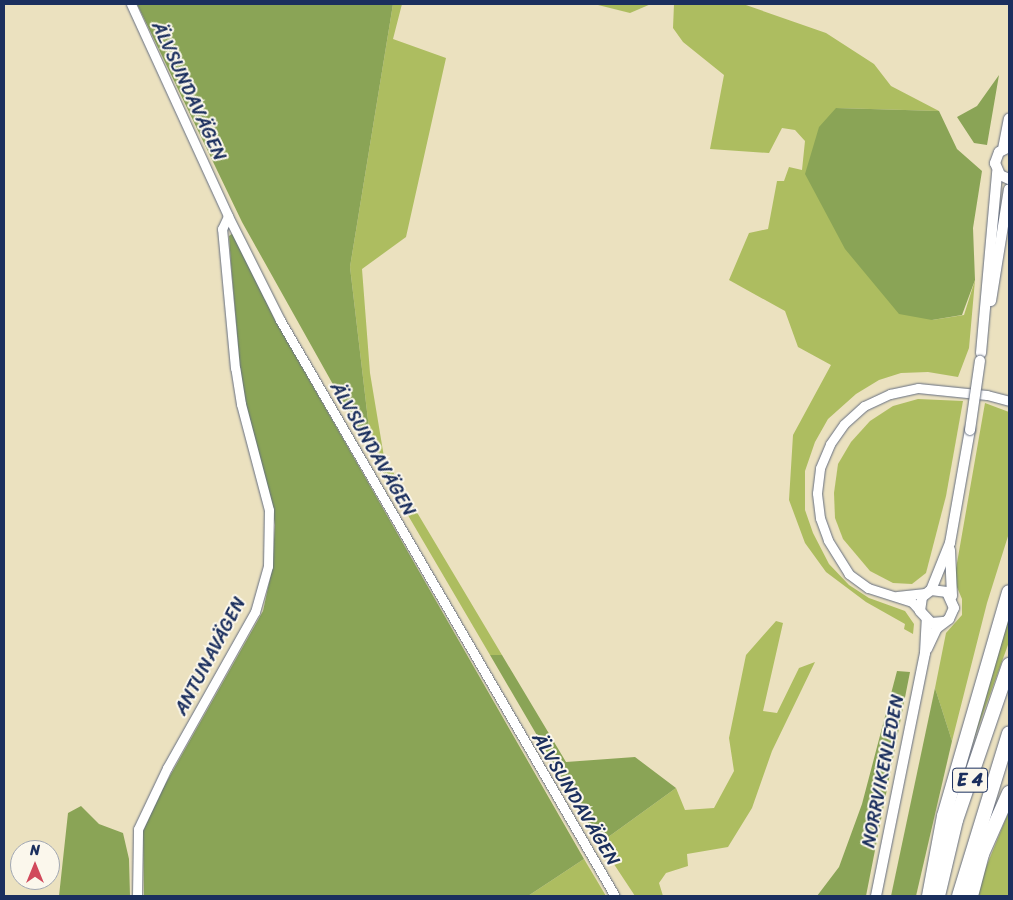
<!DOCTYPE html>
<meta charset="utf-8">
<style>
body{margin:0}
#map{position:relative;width:1013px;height:900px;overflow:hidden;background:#ebe1bf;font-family:Sriracha,sans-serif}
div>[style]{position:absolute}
.green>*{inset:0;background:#adbd60}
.forest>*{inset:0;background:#8aa456}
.roads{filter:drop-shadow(0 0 1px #646d80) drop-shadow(0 0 1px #646d80)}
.tertiary>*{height:9px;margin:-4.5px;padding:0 4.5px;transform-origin:4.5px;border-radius:4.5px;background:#fff}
.secondary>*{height:10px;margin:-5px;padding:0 5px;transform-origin:5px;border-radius:5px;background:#fff}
.motorway>*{height:14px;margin:-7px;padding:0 7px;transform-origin:7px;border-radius:7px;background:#fff}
.bridges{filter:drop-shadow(0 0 1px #646d80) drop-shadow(0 0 1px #646d80)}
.secondary-bridge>*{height:10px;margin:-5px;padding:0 5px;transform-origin:5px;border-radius:5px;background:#fff}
span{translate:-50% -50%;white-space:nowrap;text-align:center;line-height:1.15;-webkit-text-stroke:4px #fbf7ec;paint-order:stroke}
.shield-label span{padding:1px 4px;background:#fbf7ec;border:1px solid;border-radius:4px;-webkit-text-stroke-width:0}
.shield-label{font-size:18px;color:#1b2f5e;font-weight:700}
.street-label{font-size:19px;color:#1b2f5e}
.frame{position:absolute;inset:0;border:5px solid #1b2f5e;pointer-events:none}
.north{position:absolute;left:10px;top:840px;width:50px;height:50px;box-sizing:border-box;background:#fbf7ec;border:1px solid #a1a7b3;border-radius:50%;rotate:0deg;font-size:14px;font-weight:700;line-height:20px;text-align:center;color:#1b2f5e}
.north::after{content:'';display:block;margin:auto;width:18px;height:22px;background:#d1495b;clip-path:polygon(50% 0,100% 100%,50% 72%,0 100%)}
</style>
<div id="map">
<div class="green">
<div style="clip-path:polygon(393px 4px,402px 4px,393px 39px,446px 58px,406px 237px,362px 269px,370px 373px,384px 457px,502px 655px,490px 655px,372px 454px,350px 267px)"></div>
<div style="clip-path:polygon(594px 4px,651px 4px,630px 13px)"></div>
<div style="clip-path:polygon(674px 4px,743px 4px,826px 33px,874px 64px,891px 86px,939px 111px,836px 108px,932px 320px,964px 315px,975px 280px,969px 348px,958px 377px,928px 372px,901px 373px,879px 380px,856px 394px,828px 419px,815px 442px,805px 471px,805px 510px,813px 533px,829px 564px,849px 585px,869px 598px,905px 611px,914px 624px,913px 634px,904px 629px,905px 624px,866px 602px,826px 572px,805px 543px,789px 500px,793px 435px,831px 365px,798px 347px,785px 311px,729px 280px,749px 233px,768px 229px,777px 181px,784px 181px,789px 167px,802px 170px,805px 141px,795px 130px,782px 128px,769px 153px,710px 149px,724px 75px,683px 42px,673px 28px)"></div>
<div style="clip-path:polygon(918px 399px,963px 401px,946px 496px,926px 573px,912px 584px,893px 583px,870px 571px,843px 539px,835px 518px,834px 493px,838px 464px,851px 442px,870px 421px,893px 406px)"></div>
<div style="clip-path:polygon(985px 403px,1009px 412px,1009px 533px,987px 603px,952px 741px,935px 688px,946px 633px,962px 615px,962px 599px,954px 580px)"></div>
<div style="clip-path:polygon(1009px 608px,1009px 642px,956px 789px)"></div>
<div style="clip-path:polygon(776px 621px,783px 623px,763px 711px,777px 713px,799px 668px,815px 662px,772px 751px,752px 808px,728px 847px,687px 854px,688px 866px,666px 873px,659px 883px,663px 896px,635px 896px,600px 843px,676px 788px,685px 810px,714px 808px,734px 771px,729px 738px,746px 655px)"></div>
<div style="clip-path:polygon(1009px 811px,1009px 896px,977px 896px,984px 872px)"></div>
<div style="clip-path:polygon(584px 859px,606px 896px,528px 896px)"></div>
</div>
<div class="forest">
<div style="clip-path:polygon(137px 4px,393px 4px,350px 267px,372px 454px,242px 222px)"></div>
<div style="clip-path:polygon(999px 75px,987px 145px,974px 143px,957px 117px,977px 106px)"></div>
<div style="clip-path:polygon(836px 108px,939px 111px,957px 149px,982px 171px,973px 228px,975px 280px,962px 315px,932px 320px,899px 314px,845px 249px,805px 174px,819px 127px)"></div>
<div style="clip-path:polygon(233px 233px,275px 320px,584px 859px,528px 896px,144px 896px,143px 831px,158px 797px,263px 611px,272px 569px,275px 525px,271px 501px,245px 404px,240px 368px,231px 264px,229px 236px)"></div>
<div style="clip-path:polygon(490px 655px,502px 655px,566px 762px,635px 757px,676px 788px,600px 843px)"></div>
<div style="clip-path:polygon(897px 671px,910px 672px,866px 896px,817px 896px,839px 867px,862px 804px)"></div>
<div style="clip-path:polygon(935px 688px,952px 741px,916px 896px,891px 896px)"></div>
<div style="clip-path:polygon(81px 806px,99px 824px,123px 833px,129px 859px,130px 896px,59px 896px,68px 813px)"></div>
</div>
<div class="roads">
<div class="tertiary">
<div style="left:131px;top:4px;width:233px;rotate:65.4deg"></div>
<div style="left:228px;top:216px;width:116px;rotate:63.4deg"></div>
<div style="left:280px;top:320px;width:666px;rotate:59.82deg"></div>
<div style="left:897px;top:596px;width:28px;rotate:-6deg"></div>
<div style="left:920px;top:611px;width:12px;rotate:-132deg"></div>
<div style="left:912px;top:602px;width:46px;rotate:-162.3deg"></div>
<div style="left:868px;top:588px;width:24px;rotate:-144deg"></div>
<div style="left:849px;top:574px;width:40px;rotate:-122deg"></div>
<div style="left:828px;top:540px;width:23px;rotate:-110deg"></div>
<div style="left:820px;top:518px;width:25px;rotate:-97deg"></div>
<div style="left:817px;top:493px;width:25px;rotate:-83deg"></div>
<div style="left:820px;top:468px;width:26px;rotate:-67deg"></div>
<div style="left:830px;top:444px;width:24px;rotate:-55deg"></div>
<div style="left:844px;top:424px;width:27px;rotate:-42deg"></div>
<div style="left:864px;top:406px;width:29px;rotate:-25deg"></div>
<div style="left:890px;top:394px;width:29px;rotate:-12deg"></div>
<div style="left:918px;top:388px;width:69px;rotate:5.8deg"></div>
<div style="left:987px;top:395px;width:23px;rotate:15deg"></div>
<div style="left:137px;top:896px;width:67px;rotate:-89.1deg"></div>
<div style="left:138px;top:829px;width:68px;rotate:-64.6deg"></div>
<div style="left:167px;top:768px;width:179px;rotate:-60.6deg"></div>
<div style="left:255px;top:612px;width:48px;rotate:-74.2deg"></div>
<div style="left:268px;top:566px;width:56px;rotate:-89deg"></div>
<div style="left:269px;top:510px;width:110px;rotate:-104.8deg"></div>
<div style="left:241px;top:404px;width:36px;rotate:-99deg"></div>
<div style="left:235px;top:368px;width:140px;rotate:-95.3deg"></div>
<div style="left:222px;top:229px;width:14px;rotate:-65deg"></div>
</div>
<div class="secondary">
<div style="left:1009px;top:147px;width:11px;rotate:153deg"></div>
<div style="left:999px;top:152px;width:12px;rotate:110deg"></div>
<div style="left:995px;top:163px;width:13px;rotate:67deg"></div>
<div style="left:1000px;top:175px;width:10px;rotate:24deg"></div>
<div style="left:1003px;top:149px;width:31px;rotate:-79deg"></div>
<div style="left:991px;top:301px;width:113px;rotate:-80.9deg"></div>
<div style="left:981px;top:353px;width:182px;rotate:-84.9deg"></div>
<div style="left:950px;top:550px;width:46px;rotate:87.5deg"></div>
<div style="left:931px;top:590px;width:51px;rotate:-68deg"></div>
<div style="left:950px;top:543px;width:115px;rotate:-80deg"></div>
<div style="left:927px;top:649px;width:23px;rotate:-65deg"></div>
<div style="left:937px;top:628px;width:15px;rotate:-37deg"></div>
<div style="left:949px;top:619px;width:12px;rotate:-66deg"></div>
<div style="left:954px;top:608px;width:17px;rotate:-114deg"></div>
<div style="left:947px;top:592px;width:16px;rotate:-173deg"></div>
<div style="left:931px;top:590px;width:11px;rotate:142deg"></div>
<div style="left:922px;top:597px;width:14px;rotate:98deg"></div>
<div style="left:920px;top:611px;width:16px;rotate:47deg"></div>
<div style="left:931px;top:623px;width:12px;rotate:-5deg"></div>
<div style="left:876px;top:896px;width:248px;rotate:-78.6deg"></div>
<div style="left:925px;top:653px;width:33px;rotate:-87deg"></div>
</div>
<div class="motorway">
<div style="left:929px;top:896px;width:81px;rotate:-79.4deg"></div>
<div style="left:944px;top:816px;width:233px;rotate:-73.8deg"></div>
<div style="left:938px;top:896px;width:78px;rotate:-76.7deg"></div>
<div style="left:956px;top:820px;width:164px;rotate:-71.1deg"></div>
<div style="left:959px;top:896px;width:170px;rotate:-72.9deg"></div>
<div style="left:971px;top:896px;width:43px;rotate:-75.3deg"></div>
<div style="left:982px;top:854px;width:67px;rotate:-66.1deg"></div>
</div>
</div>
<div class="bridges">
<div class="secondary-bridge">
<div style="left:970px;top:430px;width:70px;rotate:-81.8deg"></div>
</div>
</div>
<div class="shield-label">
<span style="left:970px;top:780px">E 4</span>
</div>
<div class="street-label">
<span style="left:189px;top:91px;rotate:65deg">ÄLVSUNDAVÄGEN</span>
<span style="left:373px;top:449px;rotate:60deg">ÄLVSUNDAVÄGEN</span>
<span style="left:210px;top:656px;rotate:-62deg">ANTUNAVÄGEN</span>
<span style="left:883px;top:771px;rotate:-79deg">NORRVIKENLEDEN</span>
<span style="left:576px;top:799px;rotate:59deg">ÄLVSUNDAVÄGEN</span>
</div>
<div class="frame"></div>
<div class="north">N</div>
</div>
